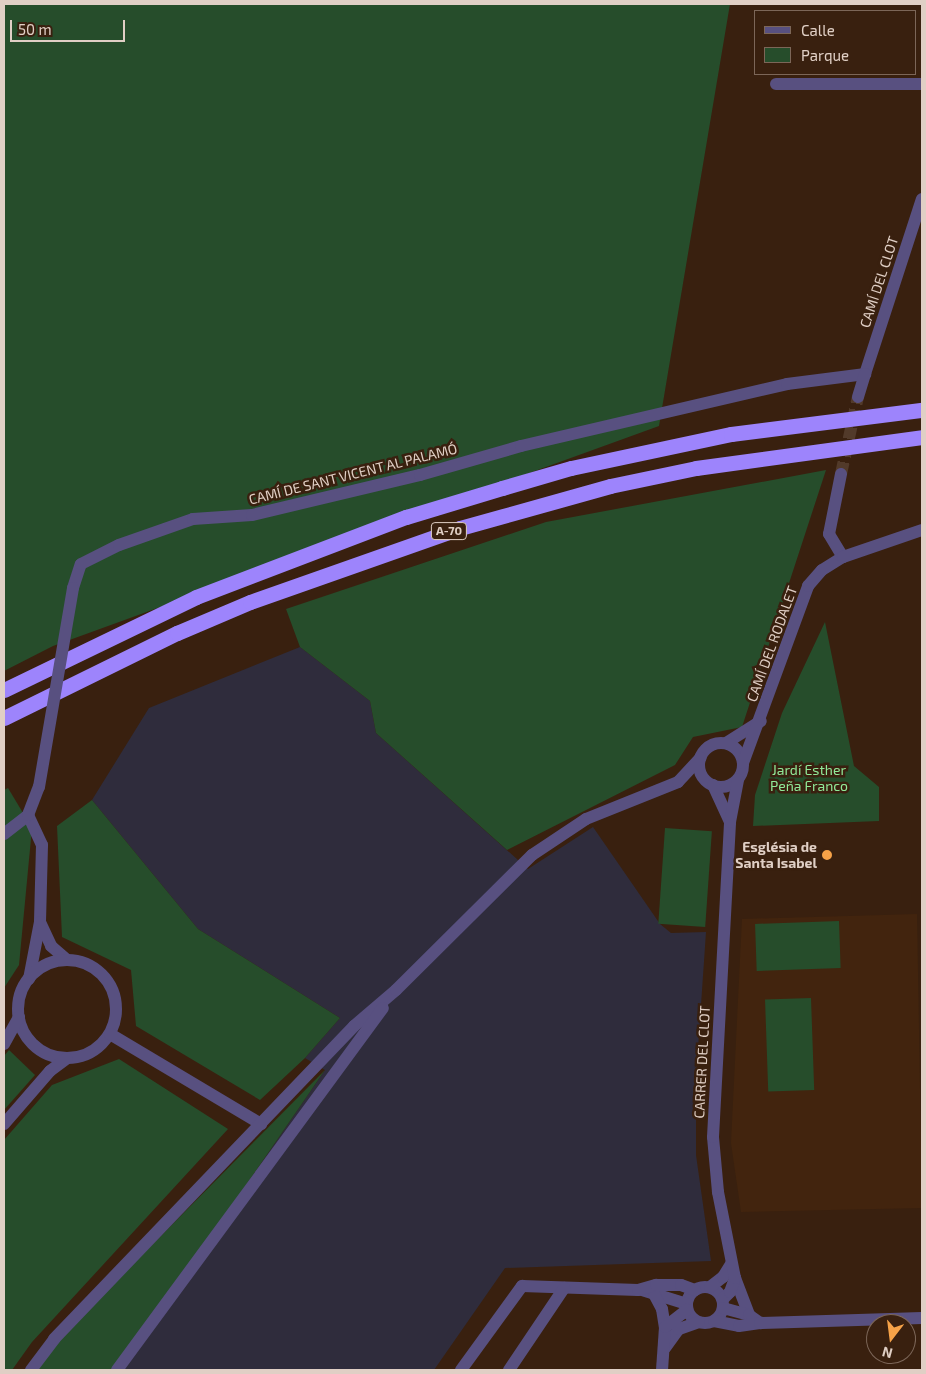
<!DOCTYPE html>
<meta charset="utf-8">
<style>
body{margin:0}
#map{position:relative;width:926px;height:1374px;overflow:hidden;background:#39200f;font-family:"Exo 2",sans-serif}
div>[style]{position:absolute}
.built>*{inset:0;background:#42240e}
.industrial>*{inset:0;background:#2f2c3c}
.green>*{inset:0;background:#264d2b;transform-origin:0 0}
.minor-tunnel>*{height:12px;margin-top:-6px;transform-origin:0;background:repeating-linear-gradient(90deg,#523a2a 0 12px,transparent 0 18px)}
.minor>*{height:12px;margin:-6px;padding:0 6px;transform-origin:6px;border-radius:6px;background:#585080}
.minor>.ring{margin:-6px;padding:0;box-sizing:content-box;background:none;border:12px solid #585080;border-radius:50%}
.highway>*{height:15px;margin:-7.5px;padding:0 7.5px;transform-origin:7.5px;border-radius:7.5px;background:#9d84fc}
.minor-bridge>*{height:12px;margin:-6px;padding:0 6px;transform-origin:6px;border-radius:6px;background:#585080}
.dots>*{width:14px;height:14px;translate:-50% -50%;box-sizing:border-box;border:2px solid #39200f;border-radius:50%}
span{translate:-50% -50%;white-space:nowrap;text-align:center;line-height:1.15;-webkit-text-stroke:5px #39200f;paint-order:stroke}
.shield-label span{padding:1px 4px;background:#39200f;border:1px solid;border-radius:4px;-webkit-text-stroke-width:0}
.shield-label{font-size:12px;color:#e0cfc5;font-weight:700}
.street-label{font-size:14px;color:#e0cfc5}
.park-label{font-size:14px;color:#91ea99}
.poi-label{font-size:14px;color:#e0cfc5;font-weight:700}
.right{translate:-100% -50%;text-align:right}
.frame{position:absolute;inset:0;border:5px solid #e0cfc5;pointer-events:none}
.legend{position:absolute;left:754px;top:10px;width:162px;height:65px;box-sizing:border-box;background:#39200f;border:1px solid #7c6658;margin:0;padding:6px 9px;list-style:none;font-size:15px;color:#e0cfc5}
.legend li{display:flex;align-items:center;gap:10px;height:25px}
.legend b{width:25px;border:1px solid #7c6658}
.north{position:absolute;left:866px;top:1314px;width:50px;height:50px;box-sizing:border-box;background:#39200f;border:1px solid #7c6658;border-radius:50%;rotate:195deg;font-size:14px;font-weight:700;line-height:20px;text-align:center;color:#e0cfc5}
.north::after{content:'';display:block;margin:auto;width:18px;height:22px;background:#f6a248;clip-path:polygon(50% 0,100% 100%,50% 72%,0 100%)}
.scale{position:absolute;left:10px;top:20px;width:115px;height:22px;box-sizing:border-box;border:2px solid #e0cfc5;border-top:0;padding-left:6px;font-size:15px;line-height:18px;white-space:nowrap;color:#e0cfc5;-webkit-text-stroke:4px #39200f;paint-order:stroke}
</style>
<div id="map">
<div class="built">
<div style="clip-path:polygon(917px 914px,922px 1208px,741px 1212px,731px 1143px,742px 919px)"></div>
</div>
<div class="industrial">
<div style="clip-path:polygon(300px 647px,370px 701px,376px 733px,528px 869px,593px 827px,660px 924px,671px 933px,706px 932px,696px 1078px,696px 1155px,711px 1261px,505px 1268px,434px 1370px,119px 1370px,325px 1070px,305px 1058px,340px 1018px,198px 929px,92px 800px,149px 708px)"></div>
</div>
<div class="green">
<div style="clip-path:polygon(4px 4px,730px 4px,659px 426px,53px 646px,4px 671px)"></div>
<div style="clip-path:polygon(826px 470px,742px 727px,693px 737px,675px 765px,507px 850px,376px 733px,370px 701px,300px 647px,286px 609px,546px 522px)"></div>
<div style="clip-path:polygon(825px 622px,854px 766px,879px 787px,879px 821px,753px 826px,755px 795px,782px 713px)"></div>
<div style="clip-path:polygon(8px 788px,32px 828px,19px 965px,4px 988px,4px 790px)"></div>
<div style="clip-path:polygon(92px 800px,198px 929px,340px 1018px,305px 1058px,260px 1100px,136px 1026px,131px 970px,62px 937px,57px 826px)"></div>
<div style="left:665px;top:828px;width:47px;height:96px;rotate:4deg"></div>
<div style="left:839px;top:921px;width:47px;height:84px;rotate:88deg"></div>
<div style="left:811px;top:998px;width:92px;height:46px;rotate:88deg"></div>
<div style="clip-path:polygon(9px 1050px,35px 1075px,4px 1110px,4px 1056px)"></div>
<div style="clip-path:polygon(119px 1059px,228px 1129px,32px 1342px,12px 1370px,4px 1370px,4px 1140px,52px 1085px)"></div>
<div style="clip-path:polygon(325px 1070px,119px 1370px,38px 1370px,61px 1337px)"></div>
</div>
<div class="minor-tunnel">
<div style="left:841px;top:474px;width:79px;rotate:-77.6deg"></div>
</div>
<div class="minor">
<div style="left:776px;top:84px;width:146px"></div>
<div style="left:865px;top:374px;width:184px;rotate:-72deg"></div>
<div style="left:841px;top:474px;width:61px;rotate:101.3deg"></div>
<div style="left:829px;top:534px;width:27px;rotate:59deg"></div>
<div style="left:73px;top:588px;width:25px;rotate:-72deg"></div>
<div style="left:81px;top:564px;width:42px;rotate:-26.6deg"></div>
<div style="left:119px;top:545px;width:78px;rotate:-19.4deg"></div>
<div style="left:193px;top:519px;width:59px;rotate:-3.9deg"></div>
<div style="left:252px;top:515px;width:173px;rotate:-13.4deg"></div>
<div style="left:420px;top:475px;width:105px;rotate:-16deg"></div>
<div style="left:521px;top:446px;width:273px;rotate:-13.1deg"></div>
<div style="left:787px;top:384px;width:79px;rotate:-7.3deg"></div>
<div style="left:865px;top:374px;width:24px;rotate:107deg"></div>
<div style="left:726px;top:743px;width:41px;rotate:-32.2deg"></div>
<div class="ring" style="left:699px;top:743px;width:32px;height:32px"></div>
<div style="left:743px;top:763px;width:189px;rotate:-69.8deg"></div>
<div style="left:808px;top:586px;width:21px;rotate:-49deg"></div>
<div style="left:822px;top:570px;width:25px;rotate:-32deg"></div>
<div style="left:843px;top:557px;width:83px;rotate:-18.9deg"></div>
<div style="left:713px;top:785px;width:41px;rotate:65.3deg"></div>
<div style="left:28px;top:815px;width:33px;rotate:65deg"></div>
<div style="left:42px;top:845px;width:77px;rotate:91.5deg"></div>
<div style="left:40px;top:922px;width:58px;rotate:100.9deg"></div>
<div style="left:4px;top:834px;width:31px;rotate:-38deg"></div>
<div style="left:28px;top:815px;width:30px;rotate:-69deg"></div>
<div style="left:40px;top:922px;width:26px;rotate:65deg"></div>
<div style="left:51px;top:946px;width:21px;rotate:41deg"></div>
<div class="ring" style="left:18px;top:960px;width:86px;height:86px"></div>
<div style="left:110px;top:1034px;width:176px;rotate:30.8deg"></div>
<div style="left:4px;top:1044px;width:31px;rotate:-61deg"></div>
<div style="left:4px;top:1124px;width:70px;rotate:-49deg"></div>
<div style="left:50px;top:1071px;width:21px;rotate:-37deg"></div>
<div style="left:735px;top:1278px;width:40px;rotate:69deg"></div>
<div class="ring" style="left:687px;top:1287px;width:24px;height:24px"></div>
<div style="left:710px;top:1287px;width:16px;rotate:-38deg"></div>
<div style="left:723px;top:1277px;width:15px;rotate:-58deg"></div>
<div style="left:642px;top:1290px;width:47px;rotate:17.3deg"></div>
<div style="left:654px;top:1294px;width:17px;rotate:62deg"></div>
<div style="left:662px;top:1309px;width:18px;rotate:81deg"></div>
<div style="left:723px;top:1299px;width:10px;rotate:-45deg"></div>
<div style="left:730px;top:1292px;width:15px;rotate:-70deg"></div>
<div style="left:735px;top:1278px;width:88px;rotate:-101.2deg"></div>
<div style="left:718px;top:1192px;width:55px;rotate:-95.2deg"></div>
<div style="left:713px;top:1137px;width:315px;rotate:-86.9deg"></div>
<div style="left:730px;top:822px;width:43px;rotate:-79.2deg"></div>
<div style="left:723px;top:1308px;width:27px;rotate:15deg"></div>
<div style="left:749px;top:1315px;width:14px;rotate:36deg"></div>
<div style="left:714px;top:1321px;width:25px;rotate:11deg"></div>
<div style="left:739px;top:1326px;width:21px;rotate:-8deg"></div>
<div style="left:760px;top:1323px;width:162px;rotate:-1.8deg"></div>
<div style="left:665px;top:1348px;width:24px;rotate:-54deg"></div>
<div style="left:679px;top:1329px;width:21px;rotate:-19deg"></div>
<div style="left:31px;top:1370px;width:39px;rotate:-53deg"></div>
<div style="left:54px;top:1339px;width:434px;rotate:-46.2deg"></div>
<div style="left:354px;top:1026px;width:55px;rotate:-40.6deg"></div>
<div style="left:396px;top:990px;width:192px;rotate:-44.8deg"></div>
<div style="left:532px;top:855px;width:65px;rotate:-33.7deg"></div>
<div style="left:586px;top:819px;width:99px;rotate:-21.9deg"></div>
<div style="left:678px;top:782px;width:33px;rotate:-47deg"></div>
<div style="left:117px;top:1370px;width:449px;rotate:-53.7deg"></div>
<div style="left:461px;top:1370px;width:104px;rotate:-54deg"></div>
<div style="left:522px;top:1286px;width:116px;rotate:2deg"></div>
<div style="left:638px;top:1290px;width:19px;rotate:-16deg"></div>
<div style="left:656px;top:1285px;width:25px"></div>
<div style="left:681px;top:1285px;width:15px;rotate:20deg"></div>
<div style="left:509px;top:1370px;width:99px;rotate:-56.1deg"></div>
<div style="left:662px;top:1370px;width:43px;rotate:-86deg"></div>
<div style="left:665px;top:1327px;width:28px;rotate:-38deg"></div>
</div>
<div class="highway">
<div style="left:4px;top:690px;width:213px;rotate:-25.8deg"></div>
<div style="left:196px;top:597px;width:225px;rotate:-20.9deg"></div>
<div style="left:406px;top:517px;width:100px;rotate:-16.8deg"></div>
<div style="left:502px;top:488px;width:72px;rotate:-16.2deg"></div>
<div style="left:571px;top:468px;width:164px;rotate:-12deg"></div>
<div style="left:731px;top:434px;width:193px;rotate:-7.2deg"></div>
<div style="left:4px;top:718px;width:193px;rotate:-26.2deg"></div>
<div style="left:177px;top:633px;width:79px;rotate:-23deg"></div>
<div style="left:250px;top:602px;width:223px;rotate:-19.4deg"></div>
<div style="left:460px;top:528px;width:156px;rotate:-15.6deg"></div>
<div style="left:610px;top:486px;width:88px;rotate:-11.8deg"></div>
<div style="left:696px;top:468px;width:228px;rotate:-7.8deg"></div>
</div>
<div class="minor-bridge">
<div style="left:39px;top:787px;width:202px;rotate:-80.3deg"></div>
</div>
<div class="dots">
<div style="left:827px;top:855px;background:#f6a248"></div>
</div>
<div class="shield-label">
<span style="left:449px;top:531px">A-70</span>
</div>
<div class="street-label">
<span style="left:879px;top:282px;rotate:-72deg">CAMÍ DEL CLOT</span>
<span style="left:353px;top:474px;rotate:-14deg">CAMÍ DE SANT VICENT AL PALAMÓ</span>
<span style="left:772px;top:644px;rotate:-70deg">CAMÍ DEL RODALET</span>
<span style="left:702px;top:1062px;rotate:-87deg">CARRER DEL CLOT</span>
</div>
<div class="park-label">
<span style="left:809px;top:778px">Jardí Esther<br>Peña Franco</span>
</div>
<div class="poi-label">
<span class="right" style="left:817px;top:855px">Església de<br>Santa Isabel</span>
</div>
<div class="frame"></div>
<ul class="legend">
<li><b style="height:6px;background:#585080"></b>Calle</li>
<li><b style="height:14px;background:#264d2b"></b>Parque</li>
</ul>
<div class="north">N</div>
<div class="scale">50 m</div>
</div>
